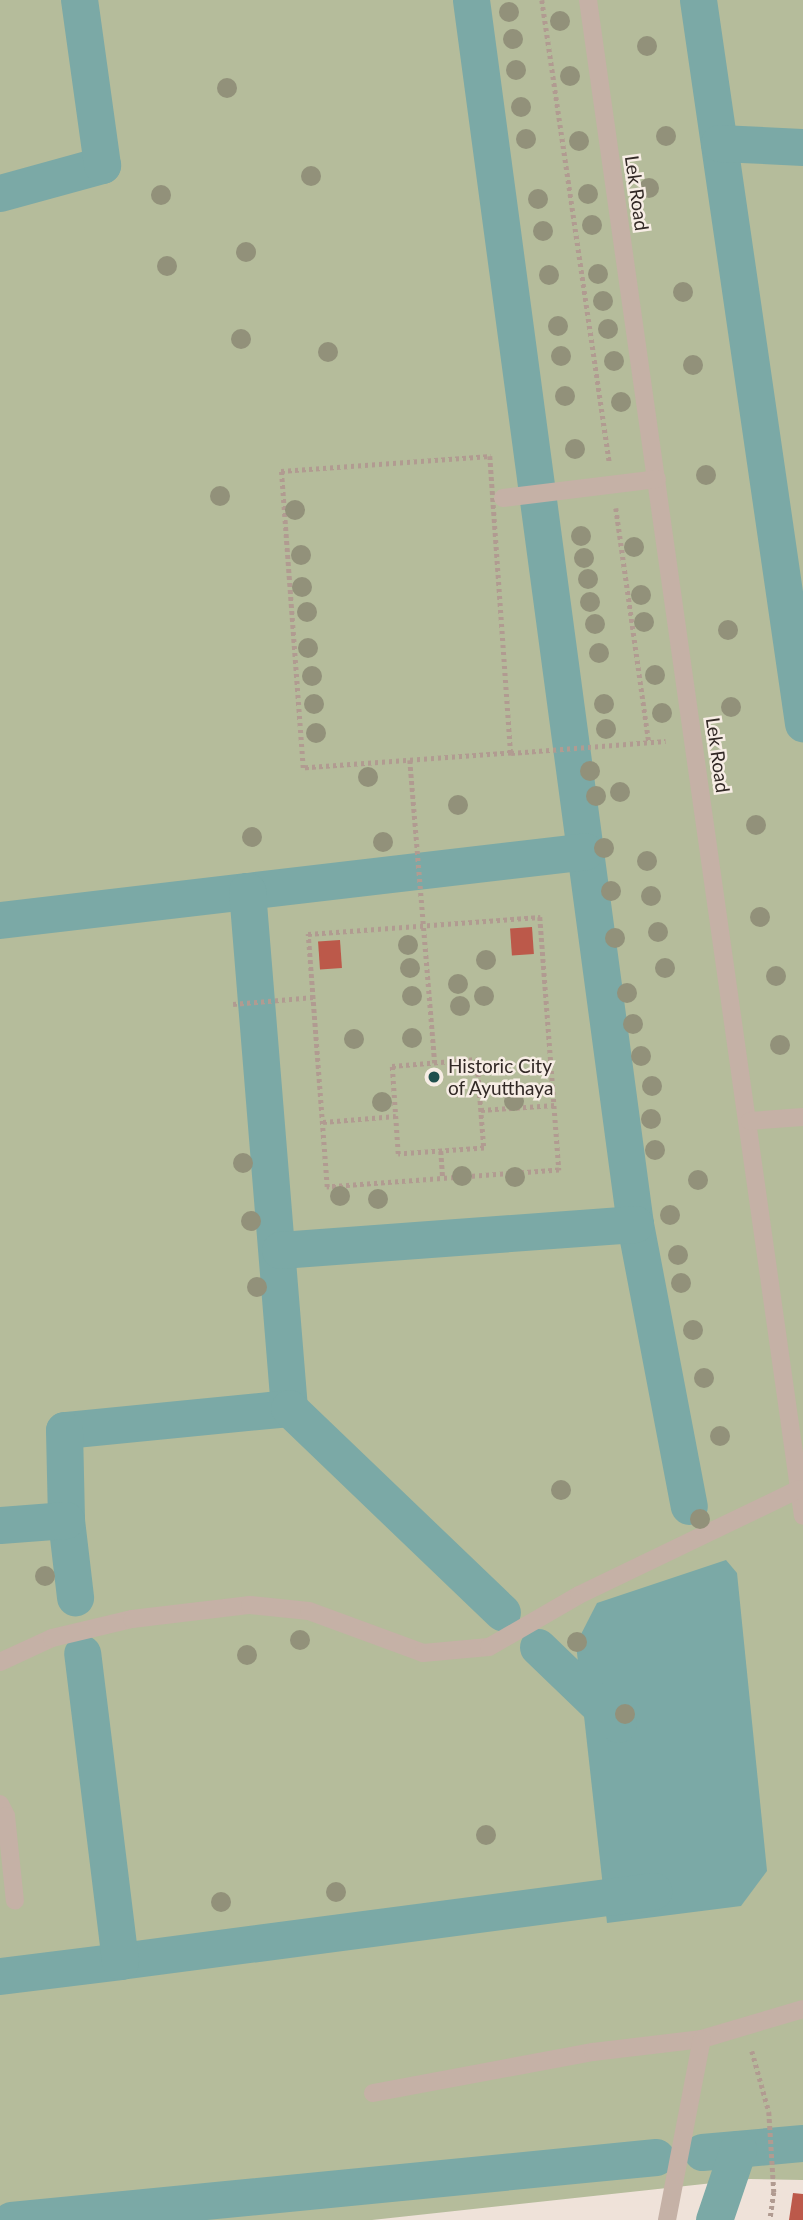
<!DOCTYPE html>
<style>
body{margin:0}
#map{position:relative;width:803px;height:2220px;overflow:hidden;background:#efe2d9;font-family:Lato,sans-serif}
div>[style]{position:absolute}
.green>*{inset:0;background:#b5bc9b}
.water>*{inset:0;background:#7ba9a6}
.canal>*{height:37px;margin:-18.5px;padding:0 18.5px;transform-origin:18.5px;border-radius:18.5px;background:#7ba9a6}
.building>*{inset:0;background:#bc594a;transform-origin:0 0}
.path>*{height:4.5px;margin-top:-2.25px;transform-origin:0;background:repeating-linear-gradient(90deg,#b19b91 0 3.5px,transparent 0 7px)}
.minor>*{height:18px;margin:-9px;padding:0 9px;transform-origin:9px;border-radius:9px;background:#c5b1a6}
.trees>*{width:20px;height:20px;margin:-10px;border-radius:50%;background:#92917a}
.dots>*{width:19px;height:19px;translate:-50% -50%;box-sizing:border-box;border:4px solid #f7ede5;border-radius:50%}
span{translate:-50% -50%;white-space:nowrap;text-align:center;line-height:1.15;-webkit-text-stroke:5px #f7ede5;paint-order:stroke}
.street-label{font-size:19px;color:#322926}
.poi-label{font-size:19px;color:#322926}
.left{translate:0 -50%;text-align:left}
</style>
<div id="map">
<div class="green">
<div style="clip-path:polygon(0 0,803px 0,803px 2180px,750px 2179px,372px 2220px,0 2220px)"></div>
</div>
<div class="water">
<div style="clip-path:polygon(726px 1560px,737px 1573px,767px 1871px,741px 1906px,607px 1923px,576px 1644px,597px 1603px)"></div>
</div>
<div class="canal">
<div style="left:471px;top:0;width:1235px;rotate:82.37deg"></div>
<div style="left:635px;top:1224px;width:287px;rotate:79.2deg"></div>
<div style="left:698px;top:0;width:731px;rotate:81.74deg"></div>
<div style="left:719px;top:143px;width:84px;rotate:2.7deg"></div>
<div style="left:0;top:193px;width:106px;rotate:-15.4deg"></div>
<div style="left:102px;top:165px;width:167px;rotate:-97.9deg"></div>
<div style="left:247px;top:891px;width:340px;rotate:-6.7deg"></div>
<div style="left:0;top:920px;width:249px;rotate:-6.7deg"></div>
<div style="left:247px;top:891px;width:519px;rotate:85.36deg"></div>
<div style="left:289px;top:1408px;width:226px;rotate:174.4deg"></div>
<div style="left:64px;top:1430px;width:90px;rotate:88.7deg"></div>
<div style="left:66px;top:1520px;width:78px;rotate:83.3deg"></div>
<div style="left:280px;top:1250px;width:356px;rotate:-4.2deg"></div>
<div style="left:289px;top:1408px;width:295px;rotate:43.8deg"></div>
<div style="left:0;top:1525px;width:66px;rotate:-4.3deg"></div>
<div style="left:538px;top:1647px;width:111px;rotate:43.9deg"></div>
<div style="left:120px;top:1961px;width:538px;rotate:-7.48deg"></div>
<div style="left:0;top:1976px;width:121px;rotate:-7.1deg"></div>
<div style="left:120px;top:1961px;width:310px;rotate:-97deg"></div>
<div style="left:702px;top:2152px;width:101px;rotate:-5.1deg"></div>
<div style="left:11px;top:2220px;width:648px;rotate:-5.58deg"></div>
<div style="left:714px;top:2220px;width:75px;rotate:-71.3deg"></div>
</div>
<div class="building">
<div style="left:532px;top:927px;width:27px;height:22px;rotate:86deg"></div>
<div style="left:340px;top:940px;width:28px;height:22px;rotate:86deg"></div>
<div style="clip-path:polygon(793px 2193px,803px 2194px,803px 2220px,789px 2220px)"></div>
</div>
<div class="path">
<div style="left:542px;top:0;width:466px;rotate:81.7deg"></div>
<div style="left:490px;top:456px;width:298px;rotate:86deg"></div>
<div style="left:511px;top:753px;width:209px;rotate:175.9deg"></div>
<div style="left:303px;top:768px;width:298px;rotate:-94.2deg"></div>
<div style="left:281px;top:471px;width:210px;rotate:-4.1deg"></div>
<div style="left:616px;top:508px;width:236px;rotate:82deg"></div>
<div style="left:511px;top:753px;width:155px;rotate:-4.4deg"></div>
<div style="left:410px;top:760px;width:304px;rotate:85.3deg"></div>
<div style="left:540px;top:917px;width:254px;rotate:85.7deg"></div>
<div style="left:559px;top:1170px;width:233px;rotate:175.8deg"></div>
<div style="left:327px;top:1187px;width:254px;rotate:-94.3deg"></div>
<div style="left:308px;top:934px;width:233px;rotate:-4.2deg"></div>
<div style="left:233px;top:1004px;width:81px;rotate:-4.9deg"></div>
<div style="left:477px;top:1059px;width:89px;rotate:85.5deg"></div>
<div style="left:484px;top:1148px;width:86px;rotate:176deg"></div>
<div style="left:398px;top:1154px;width:88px;rotate:-93.9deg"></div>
<div style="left:392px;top:1066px;width:85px;rotate:-4.7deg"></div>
<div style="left:481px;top:1110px;width:74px;rotate:-3.9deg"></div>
<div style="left:323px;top:1122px;width:73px;rotate:-4.7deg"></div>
<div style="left:441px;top:1151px;width:27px;rotate:86deg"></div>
<div style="left:752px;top:2051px;width:63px;rotate:74.4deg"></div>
<div style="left:769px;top:2112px;width:80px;rotate:86.4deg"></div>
<div style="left:774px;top:2192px;width:28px;rotate:98deg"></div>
</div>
<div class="minor">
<div style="left:588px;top:0;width:1531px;rotate:81.93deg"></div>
<div style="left:503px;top:498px;width:155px;rotate:-7deg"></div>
<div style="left:750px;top:1121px;width:53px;rotate:-4.3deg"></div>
<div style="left:0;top:1662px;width:57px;rotate:-24.8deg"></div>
<div style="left:52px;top:1638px;width:82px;rotate:-13.4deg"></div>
<div style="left:132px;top:1619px;width:119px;rotate:-6.8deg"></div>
<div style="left:250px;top:1605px;width:59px;rotate:5.8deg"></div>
<div style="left:309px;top:1611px;width:121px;rotate:20.2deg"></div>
<div style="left:423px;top:1653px;width:66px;rotate:-5.2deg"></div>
<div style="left:489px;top:1647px;width:104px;rotate:-30deg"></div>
<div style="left:579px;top:1595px;width:244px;rotate:-25.7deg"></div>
<div style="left:0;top:1804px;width:13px;rotate:63deg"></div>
<div style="left:6px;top:1816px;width:85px;rotate:84deg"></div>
<div style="left:373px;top:2093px;width:224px;rotate:-10.6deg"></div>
<div style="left:593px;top:2052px;width:110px;rotate:-6.8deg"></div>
<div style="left:702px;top:2039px;width:105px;rotate:-16.5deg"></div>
<div style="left:667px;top:2220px;width:184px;rotate:-79.1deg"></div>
</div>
<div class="trees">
<div style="left:509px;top:12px"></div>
<div style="left:560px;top:21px"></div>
<div style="left:513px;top:39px"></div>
<div style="left:647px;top:46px"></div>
<div style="left:516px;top:70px"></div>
<div style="left:570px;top:76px"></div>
<div style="left:227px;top:88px"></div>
<div style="left:521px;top:107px"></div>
<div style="left:666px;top:136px"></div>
<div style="left:526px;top:139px"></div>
<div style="left:579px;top:141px"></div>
<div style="left:311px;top:176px"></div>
<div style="left:649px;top:188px"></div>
<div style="left:588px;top:194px"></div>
<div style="left:161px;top:195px"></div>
<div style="left:538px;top:199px"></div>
<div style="left:592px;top:225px"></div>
<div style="left:543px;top:231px"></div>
<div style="left:246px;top:252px"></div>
<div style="left:167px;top:266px"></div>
<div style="left:598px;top:274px"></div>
<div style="left:549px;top:275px"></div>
<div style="left:683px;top:292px"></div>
<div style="left:603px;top:301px"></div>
<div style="left:558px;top:326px"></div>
<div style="left:608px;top:329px"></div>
<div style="left:241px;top:339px"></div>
<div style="left:328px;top:352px"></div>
<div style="left:561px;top:356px"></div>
<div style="left:614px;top:361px"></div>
<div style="left:693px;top:365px"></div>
<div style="left:565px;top:396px"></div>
<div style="left:621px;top:402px"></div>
<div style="left:575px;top:449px"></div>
<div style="left:706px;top:475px"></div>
<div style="left:220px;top:496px"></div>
<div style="left:295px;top:510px"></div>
<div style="left:581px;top:536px"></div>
<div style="left:634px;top:547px"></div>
<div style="left:301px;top:555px"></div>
<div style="left:584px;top:558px"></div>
<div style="left:588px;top:579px"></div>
<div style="left:302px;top:587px"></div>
<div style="left:641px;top:595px"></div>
<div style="left:590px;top:602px"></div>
<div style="left:307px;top:612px"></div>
<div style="left:644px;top:622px"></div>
<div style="left:595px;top:624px"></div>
<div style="left:728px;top:630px"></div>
<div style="left:308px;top:648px"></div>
<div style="left:599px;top:653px"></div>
<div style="left:655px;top:675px"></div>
<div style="left:312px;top:676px"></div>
<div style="left:314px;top:704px"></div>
<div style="left:604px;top:704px"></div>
<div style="left:731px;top:707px"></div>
<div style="left:662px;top:713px"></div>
<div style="left:606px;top:729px"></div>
<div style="left:316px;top:733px"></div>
<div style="left:590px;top:771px"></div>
<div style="left:368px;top:777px"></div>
<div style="left:620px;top:792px"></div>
<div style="left:596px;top:796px"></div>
<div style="left:458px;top:805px"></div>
<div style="left:756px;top:825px"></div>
<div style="left:252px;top:837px"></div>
<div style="left:383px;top:842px"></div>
<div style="left:604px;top:848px"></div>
<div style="left:647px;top:861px"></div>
<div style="left:611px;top:891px"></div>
<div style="left:651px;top:896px"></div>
<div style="left:760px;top:917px"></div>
<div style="left:658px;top:932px"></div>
<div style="left:615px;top:938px"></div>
<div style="left:408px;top:945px"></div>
<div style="left:486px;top:960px"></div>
<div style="left:410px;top:968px"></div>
<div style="left:665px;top:968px"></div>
<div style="left:776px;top:976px"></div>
<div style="left:458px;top:984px"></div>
<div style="left:627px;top:993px"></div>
<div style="left:412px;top:996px"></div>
<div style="left:484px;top:996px"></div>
<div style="left:460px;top:1006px"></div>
<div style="left:633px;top:1024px"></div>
<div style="left:412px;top:1038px"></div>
<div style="left:354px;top:1039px"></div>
<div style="left:780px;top:1045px"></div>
<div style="left:641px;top:1056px"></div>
<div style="left:652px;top:1086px"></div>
<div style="left:514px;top:1101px"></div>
<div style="left:382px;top:1102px"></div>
<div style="left:651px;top:1119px"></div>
<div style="left:655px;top:1150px"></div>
<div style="left:243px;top:1163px"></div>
<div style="left:462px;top:1176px"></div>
<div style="left:515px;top:1177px"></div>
<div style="left:698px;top:1180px"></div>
<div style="left:340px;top:1196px"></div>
<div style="left:378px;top:1199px"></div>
<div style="left:670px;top:1215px"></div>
<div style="left:251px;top:1221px"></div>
<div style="left:678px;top:1255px"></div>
<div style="left:681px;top:1283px"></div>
<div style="left:257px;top:1287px"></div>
<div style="left:693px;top:1330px"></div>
<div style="left:704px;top:1378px"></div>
<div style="left:720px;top:1436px"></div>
<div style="left:561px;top:1490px"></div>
<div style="left:700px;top:1519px"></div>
<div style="left:45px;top:1576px"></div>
<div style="left:300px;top:1640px"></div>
<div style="left:577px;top:1642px"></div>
<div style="left:247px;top:1655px"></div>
<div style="left:625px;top:1714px"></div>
<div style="left:486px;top:1835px"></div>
<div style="left:336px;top:1892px"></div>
<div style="left:221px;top:1902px"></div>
</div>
<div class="dots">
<div style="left:434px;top:1077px;background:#20504e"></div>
</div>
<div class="street-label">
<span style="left:637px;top:193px;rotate:82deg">Lek Road</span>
<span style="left:718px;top:755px;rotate:82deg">Lek Road</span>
</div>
<div class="poi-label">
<span class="left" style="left:448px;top:1077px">Historic City<br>of Ayutthaya</span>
</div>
</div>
